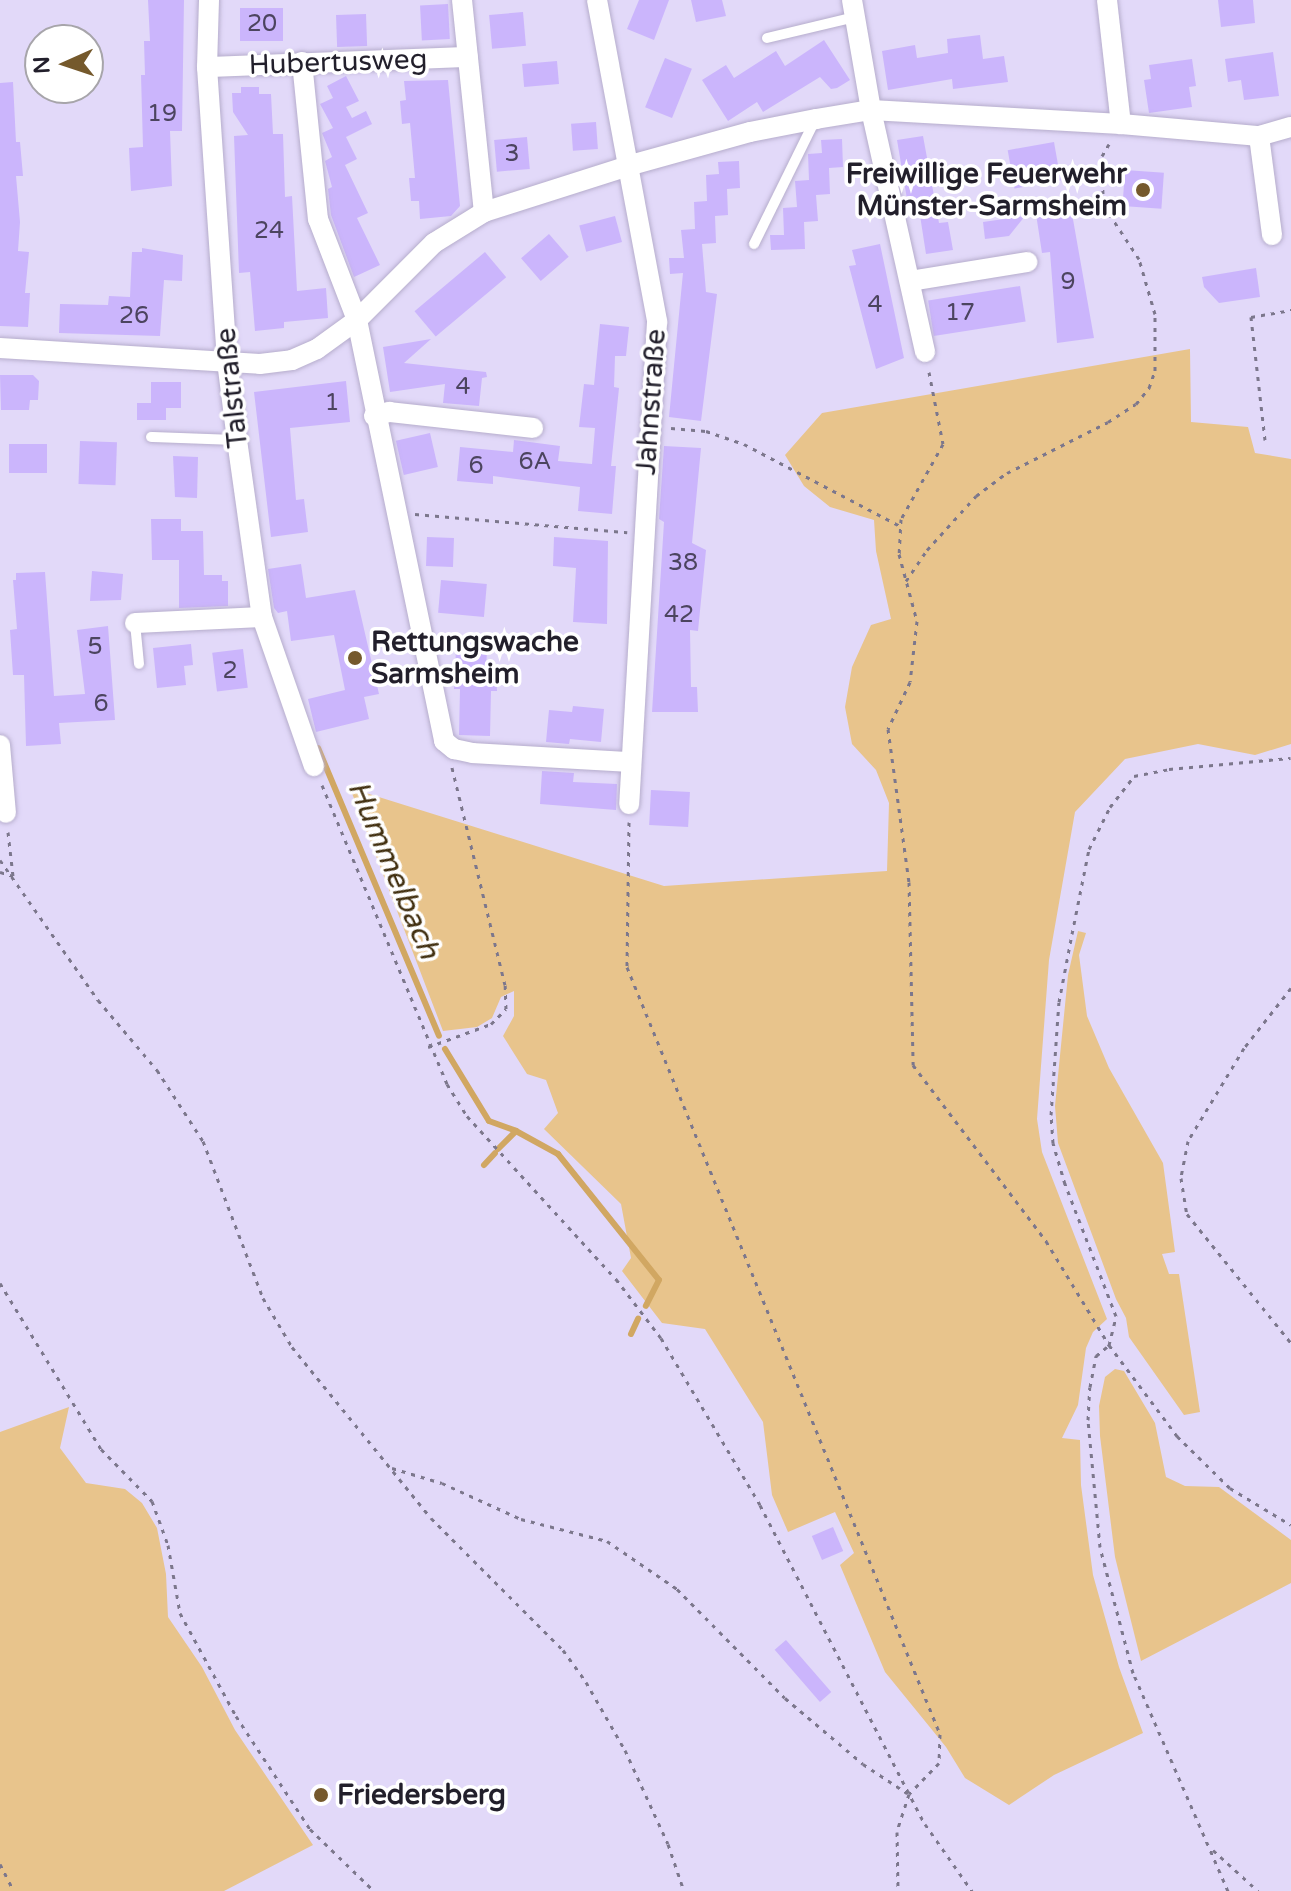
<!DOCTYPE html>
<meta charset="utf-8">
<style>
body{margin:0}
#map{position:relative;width:1291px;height:1891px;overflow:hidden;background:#e2d9f9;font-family:"Varela Round",sans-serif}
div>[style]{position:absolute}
.green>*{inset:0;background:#e8c48c}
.stream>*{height:6px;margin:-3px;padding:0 3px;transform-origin:3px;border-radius:3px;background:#d1a762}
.building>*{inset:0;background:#cbb5fc;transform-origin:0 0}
.path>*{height:3px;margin-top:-1.5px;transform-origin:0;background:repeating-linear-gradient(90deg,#7c778c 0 4px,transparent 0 10px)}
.roads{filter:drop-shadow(0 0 2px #b6adcc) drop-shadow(0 0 2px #b6adcc)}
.service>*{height:10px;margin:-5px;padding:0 5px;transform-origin:5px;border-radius:5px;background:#fff}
.minor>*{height:20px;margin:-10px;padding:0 10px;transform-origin:10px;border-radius:10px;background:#fff}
.dots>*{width:22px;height:22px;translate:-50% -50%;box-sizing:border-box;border:4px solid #fff;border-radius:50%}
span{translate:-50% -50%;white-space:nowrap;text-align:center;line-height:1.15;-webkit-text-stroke:7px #fff;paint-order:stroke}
.number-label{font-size:24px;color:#4c445f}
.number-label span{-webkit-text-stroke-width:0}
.street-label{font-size:28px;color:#221f2b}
.poi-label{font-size:28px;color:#221f2b;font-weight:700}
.right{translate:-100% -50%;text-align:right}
.left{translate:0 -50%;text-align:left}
.water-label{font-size:30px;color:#423011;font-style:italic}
.north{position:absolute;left:24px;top:24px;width:80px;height:80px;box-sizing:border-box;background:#fff;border:2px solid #a7a5aa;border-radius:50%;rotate:267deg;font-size:22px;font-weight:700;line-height:32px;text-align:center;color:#221f2b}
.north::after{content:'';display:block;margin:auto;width:28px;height:36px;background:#75592c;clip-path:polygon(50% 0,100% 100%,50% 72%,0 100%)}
</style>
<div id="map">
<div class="green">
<div style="clip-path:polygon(1190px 349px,1191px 422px,1248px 427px,1255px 453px,1291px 459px,1291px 744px,1255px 755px,1198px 744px,1125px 759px,1075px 812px,1049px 960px,1037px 1119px,1042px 1152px,1107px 1319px,1093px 1332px,1086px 1348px,1078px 1405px,1062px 1438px,1080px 1440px,1081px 1485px,1093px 1575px,1119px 1667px,1143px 1733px,1054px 1775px,1009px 1805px,965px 1778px,946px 1747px,885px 1672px,840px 1565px,854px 1553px,835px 1512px,788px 1532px,772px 1495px,763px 1422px,705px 1329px,662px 1323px,622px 1271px,631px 1258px,621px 1204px,544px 1129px,558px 1113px,546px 1080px,527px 1074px,503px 1036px,514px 1016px,514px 991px,501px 997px,492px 1018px,477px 1027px,443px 1031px,350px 788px,664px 886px,887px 871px,889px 803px,876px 770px,852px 744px,845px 707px,852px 667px,871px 625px,891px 619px,876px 551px,874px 520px,830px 507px,804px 486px,785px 455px,822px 413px)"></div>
<div style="clip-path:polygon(1078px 931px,1086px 933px,1079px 955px,1087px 1016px,1109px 1068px,1163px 1163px,1175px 1252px,1162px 1254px,1169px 1274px,1179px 1274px,1200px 1412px,1184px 1415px,1129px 1337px,1126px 1318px,1116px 1299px,1058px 1143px,1055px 1106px,1068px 975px)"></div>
<div style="clip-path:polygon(1115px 1369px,1124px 1371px,1155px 1423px,1166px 1477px,1185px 1486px,1219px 1487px,1291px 1540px,1291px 1583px,1141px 1661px,1115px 1557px,1100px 1436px,1099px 1406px,1105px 1377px)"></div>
<div style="clip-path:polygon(69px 1407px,60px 1448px,86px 1483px,125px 1489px,142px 1503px,157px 1528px,166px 1574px,168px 1617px,202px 1667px,235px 1730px,313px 1845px,224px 1891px,0 1891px,0 1432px)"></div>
</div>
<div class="stream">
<div style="left:318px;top:748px;width:312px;rotate:67.2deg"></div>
<div style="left:445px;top:1049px;width:84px;rotate:58.6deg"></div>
<div style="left:489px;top:1121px;width:29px;rotate:20deg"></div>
<div style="left:516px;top:1131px;width:48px;rotate:28.7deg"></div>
<div style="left:558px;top:1154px;width:161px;rotate:51.3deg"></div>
<div style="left:659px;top:1280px;width:29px;rotate:117deg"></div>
<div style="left:498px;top:1149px;width:25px;rotate:-45deg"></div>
<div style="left:484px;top:1165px;width:16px;rotate:-47deg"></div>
<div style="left:631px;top:1334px;width:17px;rotate:-65deg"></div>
</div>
<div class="building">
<div style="clip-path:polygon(148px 0,184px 0,182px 131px,170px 131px,172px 186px,131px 191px,129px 148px,143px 147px,141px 75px,145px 75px,144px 41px,150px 41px)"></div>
<div style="clip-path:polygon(639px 0,669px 0,654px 40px,627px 29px)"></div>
<div style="clip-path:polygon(691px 0,722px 0,726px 16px,696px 22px)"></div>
<div style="clip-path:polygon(1218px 0,1253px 0,1255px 23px,1221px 27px)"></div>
<div style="left:448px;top:4px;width:35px;height:28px;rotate:87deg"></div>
<div style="left:240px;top:8px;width:43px;height:33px"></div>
<div style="left:523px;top:12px;width:34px;height:34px;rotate:85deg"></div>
<div style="left:366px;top:14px;width:32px;height:30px;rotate:88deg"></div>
<div style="clip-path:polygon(980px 35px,983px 59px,1004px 56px,1008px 82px,953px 89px,952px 79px,888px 90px,882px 51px,915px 45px,917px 58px,948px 53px,947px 39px)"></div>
<div style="clip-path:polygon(824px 40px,850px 80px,837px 88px,831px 89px,820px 77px,763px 112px,757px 102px,728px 121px,702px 80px,726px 65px,734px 78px,776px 51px,785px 66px)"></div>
<div style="clip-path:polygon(1273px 52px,1279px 96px,1244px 100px,1241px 80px,1228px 82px,1225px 59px)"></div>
<div style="left:665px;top:58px;width:29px;height:53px;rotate:22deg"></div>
<div style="clip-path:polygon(1192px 59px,1196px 86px,1189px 87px,1192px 107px,1149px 113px,1144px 80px,1151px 79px,1149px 65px)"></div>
<div style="left:557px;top:61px;width:23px;height:35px;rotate:85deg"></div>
<div style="clip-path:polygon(346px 76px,359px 101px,346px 107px,352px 118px,366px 111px,372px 124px,346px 137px,357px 159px,345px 165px,368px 213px,357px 218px,380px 265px,354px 277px,331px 215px,328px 189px,332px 187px,325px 161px,332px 157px,322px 133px,333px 128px,320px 104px,333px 98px,327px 86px)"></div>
<div style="clip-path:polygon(448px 80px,460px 206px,451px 216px,420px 219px,419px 201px,411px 201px,409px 178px,415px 178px,410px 123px,402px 124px,400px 101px,406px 100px,404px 81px)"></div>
<div style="clip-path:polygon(13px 82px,16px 142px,20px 142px,23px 176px,16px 176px,20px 222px,18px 251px,29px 252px,25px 293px,30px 293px,28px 327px,0 326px,0 83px)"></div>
<div style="clip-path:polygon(241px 87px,259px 87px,259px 94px,271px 94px,273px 134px,283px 134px,285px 197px,292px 196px,297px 291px,326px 288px,328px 318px,284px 322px,284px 328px,255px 331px,250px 272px,239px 273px,234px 136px,248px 135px,233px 112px,232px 93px,241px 93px)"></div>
<div style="left:596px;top:122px;width:27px;height:25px;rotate:86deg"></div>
<div style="clip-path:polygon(923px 136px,939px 223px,948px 222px,953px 250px,926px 254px,919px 209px,909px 211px,897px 140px)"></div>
<div style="left:527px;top:137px;width:32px;height:33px;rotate:85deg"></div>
<div style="clip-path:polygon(842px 139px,843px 167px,829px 168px,830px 194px,816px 195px,818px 221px,804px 222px,805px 249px,771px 250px,770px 235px,784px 235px,783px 208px,797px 207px,795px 181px,809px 180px,808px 154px,822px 153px,821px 140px)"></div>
<div style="left:1054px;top:142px;width:39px;height:47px;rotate:80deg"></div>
<div style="clip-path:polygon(739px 161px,740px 188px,727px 189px,728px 215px,715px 216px,716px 243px,702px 244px,706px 292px,717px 294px,701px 421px,669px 417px,683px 273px,670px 274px,669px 258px,684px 258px,681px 230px,695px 229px,694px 202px,707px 201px,706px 175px,719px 174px,718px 162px)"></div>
<div style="left:1125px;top:170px;width:39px;height:36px;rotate:4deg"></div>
<div style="clip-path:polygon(1071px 208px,1094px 338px,1057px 343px,1050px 252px,1042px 253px,1036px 214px)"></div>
<div style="left:615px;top:216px;width:27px;height:37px;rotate:75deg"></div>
<div style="clip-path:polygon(1025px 216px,1009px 236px,985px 239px,983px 222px)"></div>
<div style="left:549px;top:234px;width:30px;height:37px;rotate:49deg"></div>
<div style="clip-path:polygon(880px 244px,904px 358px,876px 369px,849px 266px,856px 265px,852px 250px)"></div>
<div style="clip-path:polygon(142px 248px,183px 255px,182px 281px,164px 280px,160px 336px,59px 333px,60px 304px,108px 305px,109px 296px,130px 297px,132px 252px,142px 252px)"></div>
<div style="left:485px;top:252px;width:33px;height:92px;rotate:50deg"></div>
<div style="clip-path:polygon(1256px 268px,1260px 297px,1219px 303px,1204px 287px,1202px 277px)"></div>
<div style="left:1020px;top:286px;width:36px;height:93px;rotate:81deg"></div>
<div style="clip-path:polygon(600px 324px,629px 327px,626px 356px,615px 356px,614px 387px,619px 388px,611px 466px,616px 466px,612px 514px,578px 511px,580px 487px,493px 476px,493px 484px,457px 481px,460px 447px,513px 452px,514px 440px,560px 446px,558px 461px,592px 464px,595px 428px,579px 427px,584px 384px,594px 385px)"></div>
<div style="clip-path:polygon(431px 339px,404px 363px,486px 372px,487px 377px,482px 378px,479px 406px,443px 403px,445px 384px,390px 392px,383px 347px)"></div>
<div style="clip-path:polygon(0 375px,33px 375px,39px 381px,38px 400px,30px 400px,29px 410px,1px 410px)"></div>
<div style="clip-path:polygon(346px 381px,350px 422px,290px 428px,296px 500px,304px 499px,308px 532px,271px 537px,254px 392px)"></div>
<div style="clip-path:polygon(151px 382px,181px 382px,181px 408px,166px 408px,166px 420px,137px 420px,137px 403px,151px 403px)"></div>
<div style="left:430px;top:433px;width:35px;height:35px;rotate:77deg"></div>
<div style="left:80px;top:441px;width:37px;height:43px;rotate:2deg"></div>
<div style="left:9px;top:444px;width:38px;height:29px"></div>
<div style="clip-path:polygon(664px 446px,701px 448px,692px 543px,706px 550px,698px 631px,690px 630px,691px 687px,697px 687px,698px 712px,652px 712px,664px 522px,659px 519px)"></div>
<div style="clip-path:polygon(173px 456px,198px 457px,197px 498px,175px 497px)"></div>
<div style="clip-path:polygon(151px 519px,181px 519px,181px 531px,203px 531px,204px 575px,222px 575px,222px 581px,228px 581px,228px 606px,179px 608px,179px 560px,152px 560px)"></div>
<div style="left:427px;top:537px;width:27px;height:29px;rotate:2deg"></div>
<div style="clip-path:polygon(554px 537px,608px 541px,607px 624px,573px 622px,576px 568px,553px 566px)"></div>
<div style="clip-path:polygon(301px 564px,306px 598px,355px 590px,379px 694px,364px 697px,369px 719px,316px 732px,308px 699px,345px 690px,334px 635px,291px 641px,287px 611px,278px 613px,274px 608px,268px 569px)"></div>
<div style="clip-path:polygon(92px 571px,123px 574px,121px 600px,90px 601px)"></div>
<div style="clip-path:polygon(45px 572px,54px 696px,85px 694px,77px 630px,108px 626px,115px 720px,59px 723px,61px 744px,26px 746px,24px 675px,13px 675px,10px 630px,17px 629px,13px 580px,16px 580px,16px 573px)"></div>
<div style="left:441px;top:580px;width:46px;height:33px;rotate:5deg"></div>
<div style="clip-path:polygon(191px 644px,193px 665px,184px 666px,186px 685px,157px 688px,153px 648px)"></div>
<div style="left:243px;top:649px;width:39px;height:31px;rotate:83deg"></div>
<div style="clip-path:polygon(456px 649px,487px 651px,486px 669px,496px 669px,497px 691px,491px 691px,490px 736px,459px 735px,460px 689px,454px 689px)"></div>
<div style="clip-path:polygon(573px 706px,604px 709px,601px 742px,570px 739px,569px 744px,546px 742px,549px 710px,572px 712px)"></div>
<div style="clip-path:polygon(542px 771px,574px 773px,573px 782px,617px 784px,616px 810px,540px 804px)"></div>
<div style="left:651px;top:790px;width:39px;height:35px;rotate:3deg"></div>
<div style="left:833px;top:1527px;width:26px;height:23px;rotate:67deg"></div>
<div style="left:786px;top:1640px;width:69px;height:15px;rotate:49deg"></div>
</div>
<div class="path">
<div style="left:929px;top:372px;width:73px;rotate:79deg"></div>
<div style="left:943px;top:444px;width:86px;rotate:119.2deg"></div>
<div style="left:901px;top:519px;width:35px;rotate:93deg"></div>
<div style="left:899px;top:554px;width:69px;rotate:75deg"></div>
<div style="left:917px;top:621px;width:61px;rotate:96.5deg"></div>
<div style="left:910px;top:682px;width:52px;rotate:115.1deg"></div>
<div style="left:888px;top:729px;width:154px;rotate:82.2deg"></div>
<div style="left:909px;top:882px;width:183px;rotate:88.7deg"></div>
<div style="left:913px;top:1065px;width:221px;rotate:52.9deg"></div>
<div style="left:1046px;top:1241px;width:122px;rotate:58.8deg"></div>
<div style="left:1109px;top:1345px;width:114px;rotate:53.2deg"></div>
<div style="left:1177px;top:1436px;width:74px;rotate:44.5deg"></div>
<div style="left:1230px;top:1488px;width:71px;rotate:31.2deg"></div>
<div style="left:671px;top:428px;width:35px;rotate:5deg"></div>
<div style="left:706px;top:431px;width:40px;rotate:18.9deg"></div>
<div style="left:744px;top:444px;width:176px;rotate:27.7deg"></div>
<div style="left:1265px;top:440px;width:124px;rotate:-96.5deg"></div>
<div style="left:1251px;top:317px;width:41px;rotate:-9.9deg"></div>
<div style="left:415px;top:514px;width:213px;rotate:4.9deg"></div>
<div style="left:906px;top:581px;width:37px;rotate:-56deg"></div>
<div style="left:927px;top:550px;width:73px;rotate:-47.8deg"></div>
<div style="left:976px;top:496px;width:39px;rotate:-37deg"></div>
<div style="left:1007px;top:473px;width:113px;rotate:-26.8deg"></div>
<div style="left:1108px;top:422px;width:33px;rotate:-33deg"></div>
<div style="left:1136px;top:404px;width:21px;rotate:-51deg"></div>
<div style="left:1149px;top:388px;width:18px;rotate:-71deg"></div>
<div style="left:1155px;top:371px;width:57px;rotate:-90deg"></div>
<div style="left:1155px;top:314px;width:57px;rotate:-106.2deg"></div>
<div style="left:1139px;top:259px;width:56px;rotate:-123.4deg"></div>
<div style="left:1108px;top:212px;width:19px;rotate:-106deg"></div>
<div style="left:1103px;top:194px;width:38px;rotate:-92deg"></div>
<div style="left:1102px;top:156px;width:14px;rotate:-60deg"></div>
<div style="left:322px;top:785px;width:324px;rotate:67.3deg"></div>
<div style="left:447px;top:1084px;width:38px;rotate:58deg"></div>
<div style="left:467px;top:1116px;width:221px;rotate:47.6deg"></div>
<div style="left:616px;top:1279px;width:74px;rotate:52.7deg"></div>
<div style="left:661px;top:1338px;width:194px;rotate:59.3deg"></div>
<div style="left:760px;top:1505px;width:359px;rotate:62.7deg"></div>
<div style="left:925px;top:1824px;width:82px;rotate:55deg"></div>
<div style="left:629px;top:822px;width:145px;rotate:90.8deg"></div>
<div style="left:627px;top:967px;width:828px;rotate:67.8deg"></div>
<div style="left:940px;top:1734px;width:29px;rotate:92deg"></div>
<div style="left:939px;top:1763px;width:43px;rotate:134.1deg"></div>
<div style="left:909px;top:1794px;width:40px;rotate:108deg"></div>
<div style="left:897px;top:1832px;width:59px;rotate:89deg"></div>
<div style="left:8px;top:832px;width:44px;rotate:83.5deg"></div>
<div style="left:0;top:860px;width:171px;rotate:55deg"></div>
<div style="left:98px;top:1000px;width:92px;rotate:49.9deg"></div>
<div style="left:157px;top:1070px;width:85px;rotate:57.1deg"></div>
<div style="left:203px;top:1141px;width:168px;rotate:69.1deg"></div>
<div style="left:263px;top:1298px;width:57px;rotate:59.4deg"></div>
<div style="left:292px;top:1347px;width:220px;rotate:50.9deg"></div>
<div style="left:431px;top:1518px;width:187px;rotate:45deg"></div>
<div style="left:563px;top:1650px;width:39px;rotate:54deg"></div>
<div style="left:586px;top:1682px;width:78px;rotate:60.2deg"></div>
<div style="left:625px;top:1750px;width:103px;rotate:65.4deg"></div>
<div style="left:668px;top:1844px;width:50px;rotate:71.2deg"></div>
<div style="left:0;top:872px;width:14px;rotate:17deg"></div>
<div style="left:1291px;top:988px;width:76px;rotate:128.1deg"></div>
<div style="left:1244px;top:1048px;width:109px;rotate:121.1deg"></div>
<div style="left:1188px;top:1141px;width:38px;rotate:101deg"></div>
<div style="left:1181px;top:1178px;width:36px;rotate:81deg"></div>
<div style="left:1187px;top:1214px;width:166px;rotate:51.1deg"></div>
<div style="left:428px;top:1047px;width:67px;rotate:-20.1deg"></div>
<div style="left:491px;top:1024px;width:21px;rotate:-45deg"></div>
<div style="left:506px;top:1009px;width:24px;rotate:-92deg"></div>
<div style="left:505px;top:985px;width:224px;rotate:-103.7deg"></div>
<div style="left:0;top:1283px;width:194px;rotate:58.7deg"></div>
<div style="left:101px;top:1449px;width:73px;rotate:45.6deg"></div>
<div style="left:152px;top:1501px;width:47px;rotate:70deg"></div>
<div style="left:168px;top:1545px;width:69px;rotate:80deg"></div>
<div style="left:180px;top:1613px;width:117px;rotate:61.5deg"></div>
<div style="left:236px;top:1716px;width:135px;rotate:56.8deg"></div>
<div style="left:310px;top:1829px;width:89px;rotate:44.1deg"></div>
<div style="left:392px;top:1468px;width:52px;rotate:16.7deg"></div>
<div style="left:442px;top:1483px;width:87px;rotate:24.5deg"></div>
<div style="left:521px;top:1519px;width:89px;rotate:14.3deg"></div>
<div style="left:607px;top:1541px;width:85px;rotate:34.4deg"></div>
<div style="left:677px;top:1589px;width:153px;rotate:45.3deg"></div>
<div style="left:785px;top:1698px;width:102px;rotate:40.2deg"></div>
<div style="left:863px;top:1764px;width:53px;rotate:33.4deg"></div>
<div style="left:1213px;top:1850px;width:61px;rotate:42.3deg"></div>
<div style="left:0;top:1864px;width:30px;rotate:63deg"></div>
<div style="left:1228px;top:1891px;width:238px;rotate:-113.5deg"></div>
<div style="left:1133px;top:1673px;width:130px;rotate:-104.7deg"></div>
<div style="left:1100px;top:1547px;width:128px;rotate:-95.4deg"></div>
<div style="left:1088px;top:1420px;width:33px;rotate:-87deg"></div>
<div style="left:1090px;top:1387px;width:32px;rotate:-79deg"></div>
<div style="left:1096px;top:1356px;width:17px;rotate:-40deg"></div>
<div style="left:1109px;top:1345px;width:30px;rotate:-76deg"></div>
<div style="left:1116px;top:1316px;width:142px;rotate:-111.1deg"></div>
<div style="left:1065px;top:1184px;width:43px;rotate:-106.3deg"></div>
<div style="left:1053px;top:1143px;width:28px;rotate:-94deg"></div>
<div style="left:1051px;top:1115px;width:113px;rotate:-86deg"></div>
<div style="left:1059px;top:1002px;width:69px;rotate:-79.2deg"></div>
<div style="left:1072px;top:934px;width:87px;rotate:-78.7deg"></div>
<div style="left:1089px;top:849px;width:47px;rotate:-63.4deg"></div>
<div style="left:1110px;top:807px;width:39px;rotate:-52deg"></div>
<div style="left:1134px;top:776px;width:36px;rotate:-11deg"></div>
<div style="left:1169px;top:769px;width:122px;rotate:-5.2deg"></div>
</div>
<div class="roads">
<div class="service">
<div style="left:767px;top:38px;width:90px;rotate:-13.4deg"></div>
<div style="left:754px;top:244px;width:138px;rotate:-63.8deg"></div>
<div style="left:151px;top:437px;width:86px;rotate:2deg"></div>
<div style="left:135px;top:623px;width:41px;rotate:84.4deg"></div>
</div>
<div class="minor">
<div style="left:209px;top:0;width:67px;rotate:91.7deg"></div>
<div style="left:207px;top:67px;width:295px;rotate:86.1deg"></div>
<div style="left:227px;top:361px;width:80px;rotate:82.8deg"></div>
<div style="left:237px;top:440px;width:179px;rotate:82deg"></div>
<div style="left:262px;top:617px;width:158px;rotate:70.8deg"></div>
<div style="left:462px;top:0;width:213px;rotate:84.1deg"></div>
<div style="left:597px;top:0;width:328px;rotate:79.4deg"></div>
<div style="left:657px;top:322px;width:483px;rotate:93.3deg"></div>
<div style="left:852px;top:0;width:112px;rotate:80.2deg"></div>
<div style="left:871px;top:110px;width:248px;rotate:77.4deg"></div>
<div style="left:1107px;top:0;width:125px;rotate:83.6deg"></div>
<div style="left:302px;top:62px;width:158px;rotate:84.2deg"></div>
<div style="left:318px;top:219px;width:108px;rotate:68.9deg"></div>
<div style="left:357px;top:320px;width:430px;rotate:78.3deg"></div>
<div style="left:444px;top:741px;width:13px;rotate:39deg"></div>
<div style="left:454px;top:749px;width:19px;rotate:12deg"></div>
<div style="left:473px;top:753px;width:157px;rotate:3.3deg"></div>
<div style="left:207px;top:67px;width:261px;rotate:-2.2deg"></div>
<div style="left:1259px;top:136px;width:100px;rotate:82.5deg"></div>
<div style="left:910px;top:281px;width:119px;rotate:-9.2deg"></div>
<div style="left:0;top:348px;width:260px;rotate:3.5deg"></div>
<div style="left:260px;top:364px;width:32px;rotate:-7deg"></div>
<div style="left:292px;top:360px;width:27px;rotate:-24deg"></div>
<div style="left:317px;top:349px;width:49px;rotate:-35.9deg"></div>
<div style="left:357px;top:320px;width:109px;rotate:-45deg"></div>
<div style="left:434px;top:243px;width:59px;rotate:-31.8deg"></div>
<div style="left:484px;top:212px;width:154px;rotate:-17.7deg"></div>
<div style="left:631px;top:165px;width:123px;rotate:-15.5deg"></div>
<div style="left:750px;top:132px;width:67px;rotate:-11.1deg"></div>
<div style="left:816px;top:119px;width:56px;rotate:-9.3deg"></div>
<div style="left:871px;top:110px;width:250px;rotate:3.2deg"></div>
<div style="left:1121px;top:124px;width:139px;rotate:5deg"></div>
<div style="left:1259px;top:136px;width:33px;rotate:-16deg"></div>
<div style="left:374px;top:416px;width:16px;rotate:-15deg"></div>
<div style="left:389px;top:412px;width:145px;rotate:6.3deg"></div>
<div style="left:135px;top:623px;width:127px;rotate:-2.7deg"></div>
<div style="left:0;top:745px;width:68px;rotate:85deg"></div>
</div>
</div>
<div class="dots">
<div style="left:1143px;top:190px;background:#75592c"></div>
<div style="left:355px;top:658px;background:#75592c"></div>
<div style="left:321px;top:1795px;background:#75592c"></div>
</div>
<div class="number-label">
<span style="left:262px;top:24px">20</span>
<span style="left:162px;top:114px">19</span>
<span style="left:512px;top:154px">3</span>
<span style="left:269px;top:231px">24</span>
<span style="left:1068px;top:282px">9</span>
<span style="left:875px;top:305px">4</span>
<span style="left:960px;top:313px">17</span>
<span style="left:134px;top:316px">26</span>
<span style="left:463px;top:387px">4</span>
<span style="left:332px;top:403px">1</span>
<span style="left:535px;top:462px">6A</span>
<span style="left:476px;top:466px">6</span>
<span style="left:683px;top:563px">38</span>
<span style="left:679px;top:615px">42</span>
<span style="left:95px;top:647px">5</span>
<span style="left:230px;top:671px">2</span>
<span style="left:101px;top:704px">6</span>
</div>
<div class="street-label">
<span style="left:338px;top:62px;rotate:-2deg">Hubertusweg</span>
<span style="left:232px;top:388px;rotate:-96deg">Talstraße</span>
<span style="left:651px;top:402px;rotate:-86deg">Jahnstraße</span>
</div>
<div class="poi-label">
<span class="right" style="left:1127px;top:190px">Freiwillige Feuerwehr<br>Münster-Sarmsheim</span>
<span class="left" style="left:371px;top:658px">Rettungswache<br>Sarmsheim</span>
<span class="left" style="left:337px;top:1795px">Friedersberg</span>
</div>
<div class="water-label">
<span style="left:393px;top:870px;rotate:67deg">Hummelbach</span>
</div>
<div class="north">N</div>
</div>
